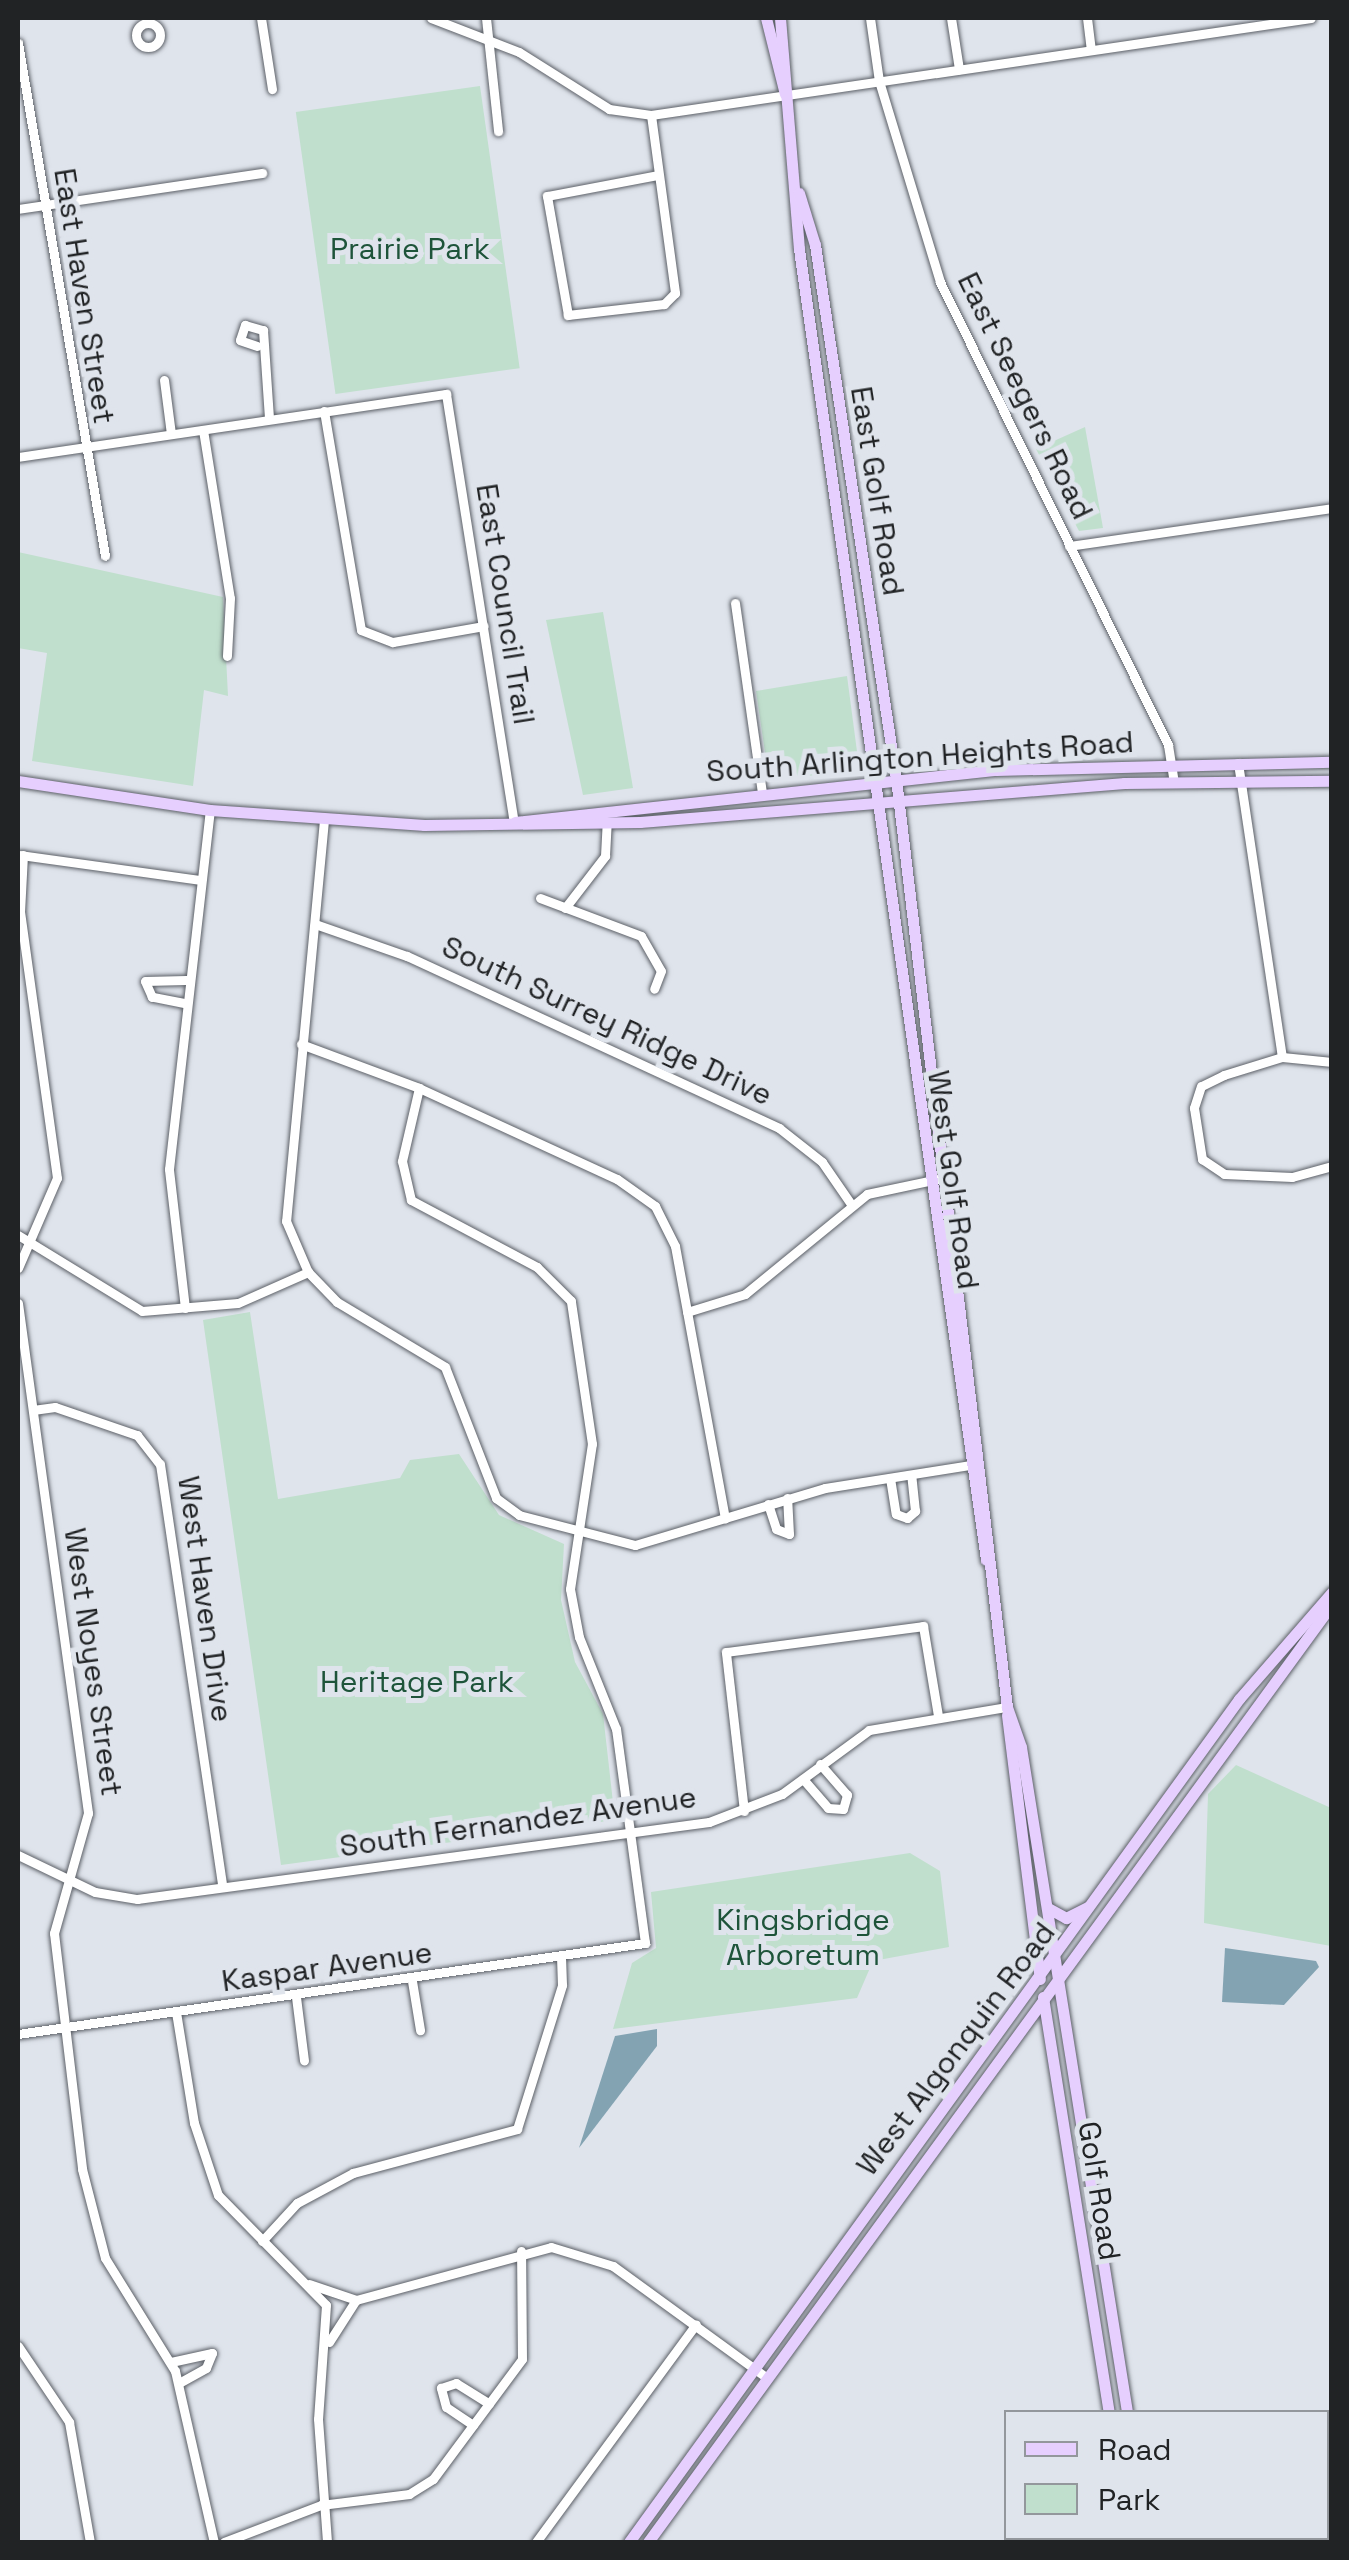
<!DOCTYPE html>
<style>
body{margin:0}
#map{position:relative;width:1349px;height:2560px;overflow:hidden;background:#dfe4ec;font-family:"Space Grotesk",sans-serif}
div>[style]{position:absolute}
.green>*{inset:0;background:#c0dfcd;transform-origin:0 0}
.water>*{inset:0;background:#83a3b2}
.roads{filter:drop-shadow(0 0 2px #5c6067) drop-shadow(0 0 2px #5c6067)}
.minor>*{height:9px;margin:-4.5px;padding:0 4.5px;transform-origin:4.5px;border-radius:4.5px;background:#fff}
.minor>.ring{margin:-4.5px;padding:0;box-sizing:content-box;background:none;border:9px solid #fff;border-radius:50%}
.major>*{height:11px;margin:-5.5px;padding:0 5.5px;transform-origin:5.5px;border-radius:5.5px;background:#e6cffe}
span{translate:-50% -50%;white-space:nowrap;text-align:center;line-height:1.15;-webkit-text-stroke:10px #dfe4ec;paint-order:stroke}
.park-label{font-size:30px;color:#1e543a}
.street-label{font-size:30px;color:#212325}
.frame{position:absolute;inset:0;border:20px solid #212325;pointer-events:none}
.legend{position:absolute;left:1004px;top:2410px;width:325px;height:130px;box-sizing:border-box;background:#dfe4ec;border:2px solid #93979c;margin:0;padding:12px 18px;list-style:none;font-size:30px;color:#212325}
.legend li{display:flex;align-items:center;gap:20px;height:50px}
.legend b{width:50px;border:2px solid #93979c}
</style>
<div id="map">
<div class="green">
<div style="left:480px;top:86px;width:285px;height:186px;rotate:82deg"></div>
<div style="clip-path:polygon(1085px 427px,1103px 528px,1079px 531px,1036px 449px)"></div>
<div style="clip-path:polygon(18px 552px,223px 597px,228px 696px,204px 690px,193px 786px,32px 761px,47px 653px,18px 648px)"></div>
<div style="clip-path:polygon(603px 612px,633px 788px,583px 795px,546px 620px)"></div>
<div style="clip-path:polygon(847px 676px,858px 759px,844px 772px,769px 780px,756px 691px)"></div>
<div style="clip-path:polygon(250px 1312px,278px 1499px,400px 1478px,410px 1460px,459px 1454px,499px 1515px,564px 1544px,561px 1600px,575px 1662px,603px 1714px,615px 1820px,281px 1865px,203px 1320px)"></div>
<div style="clip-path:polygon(1236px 1765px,1331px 1808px,1331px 1946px,1204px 1923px,1208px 1794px)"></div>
<div style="clip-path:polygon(910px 1853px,940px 1871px,949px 1947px,873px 1961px,857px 1998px,613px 2029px,632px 1963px,656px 1948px,651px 1892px)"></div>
</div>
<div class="water">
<div style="clip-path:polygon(1225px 1948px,1316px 1961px,1319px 1967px,1284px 2005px,1222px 2002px)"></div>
<div style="clip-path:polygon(657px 2029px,657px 2046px,579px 2148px,615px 2036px)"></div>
</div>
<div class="roads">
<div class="minor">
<div style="left:261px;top:18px;width:72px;rotate:81.2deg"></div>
<div style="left:431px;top:18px;width:94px;rotate:21.1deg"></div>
<div style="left:519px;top:52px;width:107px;rotate:32.3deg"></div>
<div style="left:609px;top:109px;width:42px;rotate:8.1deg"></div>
<div style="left:651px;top:115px;width:667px;rotate:-8.36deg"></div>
<div style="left:486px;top:18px;width:114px;rotate:83.9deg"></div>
<div style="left:870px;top:18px;width:64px;rotate:81.9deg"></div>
<div style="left:879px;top:81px;width:210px;rotate:73.1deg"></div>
<div style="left:940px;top:282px;width:516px;rotate:63.78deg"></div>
<div style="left:1168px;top:745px;width:37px;rotate:81deg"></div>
<div style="left:951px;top:18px;width:52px;rotate:81.1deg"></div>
<div style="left:1087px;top:18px;width:32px;rotate:83deg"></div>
<div class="ring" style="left:136px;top:23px;width:15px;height:15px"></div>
<div style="left:18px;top:43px;width:520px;rotate:80.37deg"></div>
<div style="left:651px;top:115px;width:180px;rotate:82.3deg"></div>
<div style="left:675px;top:293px;width:16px;rotate:135deg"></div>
<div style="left:664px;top:304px;width:97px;rotate:173.5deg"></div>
<div style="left:568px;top:315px;width:121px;rotate:-100deg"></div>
<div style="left:547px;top:196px;width:113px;rotate:-10.7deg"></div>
<div style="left:18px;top:209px;width:247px;rotate:-8.4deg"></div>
<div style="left:257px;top:346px;width:18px;rotate:-161deg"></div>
<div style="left:240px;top:340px;width:16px;rotate:-72deg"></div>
<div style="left:245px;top:325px;width:19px;rotate:16deg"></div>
<div style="left:263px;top:330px;width:89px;rotate:86.1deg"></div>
<div style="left:164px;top:380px;width:54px;rotate:82.6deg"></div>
<div style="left:324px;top:411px;width:222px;rotate:80.4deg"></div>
<div style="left:361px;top:630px;width:34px;rotate:21deg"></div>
<div style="left:393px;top:642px;width:92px;rotate:-10deg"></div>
<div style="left:203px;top:430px;width:170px;rotate:80.9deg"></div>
<div style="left:230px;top:598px;width:58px;rotate:93deg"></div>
<div style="left:18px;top:457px;width:433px;rotate:-8.4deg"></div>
<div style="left:446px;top:394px;width:433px;rotate:81deg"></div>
<div style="left:1069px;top:546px;width:266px;rotate:-8.2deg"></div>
<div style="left:735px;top:603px;width:191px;rotate:81.9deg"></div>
<div style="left:1238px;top:763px;width:297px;rotate:81.5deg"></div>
<div style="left:324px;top:820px;width:403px;rotate:95.4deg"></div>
<div style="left:286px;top:1221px;width:56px;rotate:66.7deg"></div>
<div style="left:308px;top:1272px;width:42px;rotate:46deg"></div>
<div style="left:337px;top:1302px;width:126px;rotate:31deg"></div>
<div style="left:445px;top:1367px;width:141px;rotate:68.7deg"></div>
<div style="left:496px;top:1498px;width:29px;rotate:36deg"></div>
<div style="left:519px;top:1515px;width:120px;rotate:14.5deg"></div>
<div style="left:635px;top:1545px;width:198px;rotate:-16.7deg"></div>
<div style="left:825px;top:1488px;width:154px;rotate:-9deg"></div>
<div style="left:20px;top:855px;width:182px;rotate:7.9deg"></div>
<div style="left:540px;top:898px;width:108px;rotate:20.6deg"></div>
<div style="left:641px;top:936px;width:40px;rotate:60.3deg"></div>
<div style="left:661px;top:971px;width:19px;rotate:111deg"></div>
<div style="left:565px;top:908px;width:66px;rotate:-52.4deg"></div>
<div style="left:605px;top:856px;width:33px;rotate:-87deg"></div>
<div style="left:315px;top:924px;width:97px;rotate:19.2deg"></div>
<div style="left:407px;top:956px;width:410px;rotate:24.8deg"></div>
<div style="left:779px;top:1128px;width:55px;rotate:38.3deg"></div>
<div style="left:822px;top:1162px;width:51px;rotate:55.4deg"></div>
<div style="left:184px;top:1003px;width:33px;rotate:-169deg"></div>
<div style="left:152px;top:997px;width:17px;rotate:-114deg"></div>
<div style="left:145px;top:981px;width:41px;rotate:-1.4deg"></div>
<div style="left:301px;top:1044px;width:126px;rotate:20.4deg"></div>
<div style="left:419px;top:1088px;width:218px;rotate:24.7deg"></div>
<div style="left:617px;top:1179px;width:47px;rotate:35.4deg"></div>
<div style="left:655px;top:1206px;width:45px;rotate:63.4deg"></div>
<div style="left:675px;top:1246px;width:277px;rotate:79.6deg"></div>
<div style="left:1332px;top:1062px;width:50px;rotate:-174.3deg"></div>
<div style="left:1282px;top:1057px;width:61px;rotate:162.8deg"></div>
<div style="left:1224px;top:1075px;width:25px;rotate:154deg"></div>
<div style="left:1201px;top:1086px;width:23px;rotate:108deg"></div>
<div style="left:1194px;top:1108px;width:52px;rotate:81.1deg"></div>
<div style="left:1202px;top:1159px;width:27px;rotate:34deg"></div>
<div style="left:1224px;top:1174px;width:68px;rotate:2.5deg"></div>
<div style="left:1292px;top:1177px;width:41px;rotate:-15.4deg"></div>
<div style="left:18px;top:1235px;width:145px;rotate:31.5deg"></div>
<div style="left:142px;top:1311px;width:96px;rotate:-4.8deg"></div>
<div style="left:238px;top:1303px;width:77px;rotate:-23.9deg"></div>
<div style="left:18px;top:1268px;width:98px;rotate:-66.6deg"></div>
<div style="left:57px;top:1178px;width:269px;rotate:-97.9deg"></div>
<div style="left:20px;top:912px;width:57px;rotate:-87deg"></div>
<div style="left:18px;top:1303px;width:515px;rotate:82.18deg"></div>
<div style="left:88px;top:1813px;width:125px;rotate:105.8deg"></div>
<div style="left:54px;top:1933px;width:238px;rotate:83.2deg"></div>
<div style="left:82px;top:2169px;width:92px;rotate:75.5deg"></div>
<div style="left:105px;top:2258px;width:133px;rotate:58.2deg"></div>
<div style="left:175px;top:2371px;width:175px;rotate:77.2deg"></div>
<div style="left:185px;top:1308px;width:140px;rotate:-96.6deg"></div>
<div style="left:169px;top:1169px;width:361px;rotate:-83.5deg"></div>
<div style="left:687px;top:1312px;width:61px;rotate:-17.2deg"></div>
<div style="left:745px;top:1294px;width:158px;rotate:-39.3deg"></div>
<div style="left:867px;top:1194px;width:73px;rotate:-11.9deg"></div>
<div style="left:33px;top:1410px;width:22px;rotate:-8deg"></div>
<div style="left:55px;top:1407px;width:87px;rotate:18.9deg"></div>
<div style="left:137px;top:1435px;width:37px;rotate:52deg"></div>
<div style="left:160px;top:1464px;width:427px;rotate:81.6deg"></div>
<div style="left:890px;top:1478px;width:36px;rotate:81deg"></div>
<div style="left:896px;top:1514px;width:12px;rotate:20deg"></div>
<div style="left:907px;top:1518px;width:11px;rotate:-41deg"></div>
<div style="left:915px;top:1511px;width:36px;rotate:-96deg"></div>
<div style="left:768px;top:1504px;width:26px;rotate:72deg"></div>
<div style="left:776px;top:1529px;width:14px;rotate:21deg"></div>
<div style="left:789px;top:1534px;width:36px;rotate:-93deg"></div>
<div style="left:803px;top:1779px;width:38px;rotate:49deg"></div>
<div style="left:828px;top:1808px;width:15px;rotate:4deg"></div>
<div style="left:843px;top:1809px;width:15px;rotate:-74deg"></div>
<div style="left:847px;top:1795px;width:41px;rotate:-131.1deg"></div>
<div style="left:744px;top:1811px;width:160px;rotate:-96.5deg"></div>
<div style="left:726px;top:1652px;width:199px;rotate:-7.5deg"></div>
<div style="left:923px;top:1626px;width:91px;rotate:80.5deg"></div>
<div style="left:18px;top:1855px;width:85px;rotate:25.7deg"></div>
<div style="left:95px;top:1892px;width:43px;rotate:9.5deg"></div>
<div style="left:137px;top:1899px;width:577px;rotate:-7.67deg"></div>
<div style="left:709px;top:1822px;width:78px;rotate:-21deg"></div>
<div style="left:782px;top:1794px;width:108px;rotate:-36.3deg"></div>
<div style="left:869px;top:1730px;width:140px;rotate:-9.5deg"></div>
<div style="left:412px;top:1981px;width:50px;rotate:80.7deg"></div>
<div style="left:296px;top:1997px;width:64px;rotate:82.8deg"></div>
<div style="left:176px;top:2012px;width:112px;rotate:80.8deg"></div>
<div style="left:194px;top:2123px;width:76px;rotate:71.6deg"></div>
<div style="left:218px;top:2195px;width:154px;rotate:45.5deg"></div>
<div style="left:326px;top:2305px;width:114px;rotate:94deg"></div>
<div style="left:318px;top:2419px;width:123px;rotate:85.8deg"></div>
<div style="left:18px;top:2034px;width:634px;rotate:-8.26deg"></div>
<div style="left:645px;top:1943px;width:216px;rotate:-97.7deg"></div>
<div style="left:616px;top:1729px;width:99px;rotate:-111.9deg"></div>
<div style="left:579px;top:1637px;width:49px;rotate:-100.6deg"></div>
<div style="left:570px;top:1589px;width:147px;rotate:-81.4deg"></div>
<div style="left:592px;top:1444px;width:145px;rotate:-98.4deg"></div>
<div style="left:571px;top:1301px;width:48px;rotate:-135deg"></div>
<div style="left:537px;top:1267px;width:143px;rotate:-152deg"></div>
<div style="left:411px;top:1200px;width:40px;rotate:-103deg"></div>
<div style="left:402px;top:1161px;width:75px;rotate:-76.9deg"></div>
<div style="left:262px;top:2241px;width:52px;rotate:-47.4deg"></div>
<div style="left:297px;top:2203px;width:64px;rotate:-28.2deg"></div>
<div style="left:353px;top:2173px;width:170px;rotate:-15deg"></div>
<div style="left:517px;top:2129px;width:151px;rotate:-72.6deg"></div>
<div style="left:562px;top:1985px;width:25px;rotate:-92deg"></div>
<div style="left:309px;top:2284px;width:50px;rotate:18.8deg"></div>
<div style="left:329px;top:2342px;width:50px;rotate:-57.3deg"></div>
<div style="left:356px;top:2300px;width:202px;rotate:-15.2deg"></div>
<div style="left:551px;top:2247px;width:65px;rotate:17deg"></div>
<div style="left:613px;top:2266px;width:189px;rotate:36deg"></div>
<div style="left:18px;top:2346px;width:92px;rotate:56.1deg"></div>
<div style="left:69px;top:2422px;width:122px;rotate:80.1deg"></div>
<div style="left:171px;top:2362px;width:42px;rotate:-12.4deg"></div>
<div style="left:212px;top:2353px;width:16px;rotate:112deg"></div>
<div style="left:206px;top:2368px;width:31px;rotate:151deg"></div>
<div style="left:473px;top:2425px;width:32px;rotate:-146deg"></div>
<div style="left:446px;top:2407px;width:20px;rotate:-105deg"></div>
<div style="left:441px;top:2388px;width:16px;rotate:-18deg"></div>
<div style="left:456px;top:2383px;width:39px;rotate:32deg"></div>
<div style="left:224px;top:2542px;width:104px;rotate:-20.9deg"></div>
<div style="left:321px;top:2505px;width:89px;rotate:-7.1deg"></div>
<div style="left:409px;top:2494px;width:28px;rotate:-32deg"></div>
<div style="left:433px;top:2479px;width:149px;rotate:-53.4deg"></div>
<div style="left:522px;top:2359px;width:108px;rotate:-90.5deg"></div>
<div style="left:536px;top:2542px;width:270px;rotate:-53.7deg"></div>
</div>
<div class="major">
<div style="left:766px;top:18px;width:78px;rotate:76deg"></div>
<div style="left:780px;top:18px;width:232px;rotate:85.3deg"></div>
<div style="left:799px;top:249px;width:1324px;rotate:81.88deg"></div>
<div style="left:799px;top:193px;width:54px;rotate:72.9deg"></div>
<div style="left:815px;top:245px;width:540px;rotate:81.37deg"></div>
<div style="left:896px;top:779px;width:935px;rotate:83.18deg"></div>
<div style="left:1007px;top:1707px;width:42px;rotate:70.7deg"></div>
<div style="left:1021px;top:1747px;width:673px;rotate:80.94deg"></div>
<div style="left:18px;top:781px;width:194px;rotate:8.6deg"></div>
<div style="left:210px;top:810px;width:215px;rotate:4deg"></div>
<div style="left:424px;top:825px;width:216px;rotate:-0.8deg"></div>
<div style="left:640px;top:822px;width:486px;rotate:-4.6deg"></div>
<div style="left:1124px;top:783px;width:208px;rotate:-0.6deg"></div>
<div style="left:515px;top:822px;width:484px;rotate:-6.2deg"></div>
<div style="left:996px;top:770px;width:336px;rotate:-1.4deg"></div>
<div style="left:1007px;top:1715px;width:266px;rotate:82.9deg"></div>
<div style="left:1048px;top:1908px;width:21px;rotate:29deg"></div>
<div style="left:1066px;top:1918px;width:25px;rotate:-27deg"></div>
<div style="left:1043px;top:1997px;width:420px;rotate:81deg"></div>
<div style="left:1129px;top:2538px;width:4px;rotate:76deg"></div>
<div style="left:1146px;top:2538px;width:4px;rotate:76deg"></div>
<div style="left:629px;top:2542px;width:1041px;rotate:-54.11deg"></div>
<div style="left:1239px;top:1699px;width:142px;rotate:-49deg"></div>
<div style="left:648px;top:2542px;width:1161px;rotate:-53.9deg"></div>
</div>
</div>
<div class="park-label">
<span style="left:410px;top:249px">Prairie Park</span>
<span style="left:417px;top:1682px">Heritage Park</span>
<span style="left:803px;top:1937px">Kingsbridge<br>Arboretum</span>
</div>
<div class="street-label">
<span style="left:84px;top:296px;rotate:81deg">East Haven Street</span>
<span style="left:1025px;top:396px;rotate:64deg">East Seegers Road</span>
<span style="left:877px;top:491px;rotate:81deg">East Golf Road</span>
<span style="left:505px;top:604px;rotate:81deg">East Council Trail</span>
<span style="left:920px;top:757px;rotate:-4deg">South Arlington Heights Road</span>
<span style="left:607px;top:1021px;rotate:25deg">South Surrey Ridge Drive</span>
<span style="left:953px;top:1180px;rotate:82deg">West Golf Road</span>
<span style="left:205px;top:1599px;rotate:82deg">West Haven Drive</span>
<span style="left:93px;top:1662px;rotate:82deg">West Noyes Street</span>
<span style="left:518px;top:1822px;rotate:-8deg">South Fernandez Avenue</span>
<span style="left:327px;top:1967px;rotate:-8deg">Kaspar Avenue</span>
<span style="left:956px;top:2049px;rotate:-53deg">West Algonquin Road</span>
<span style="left:1099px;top:2191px;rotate:81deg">Golf Road</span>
</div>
<div class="frame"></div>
<ul class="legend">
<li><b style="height:12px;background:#e6cffe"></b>Road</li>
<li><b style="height:28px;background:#c0dfcd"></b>Park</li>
</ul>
</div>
